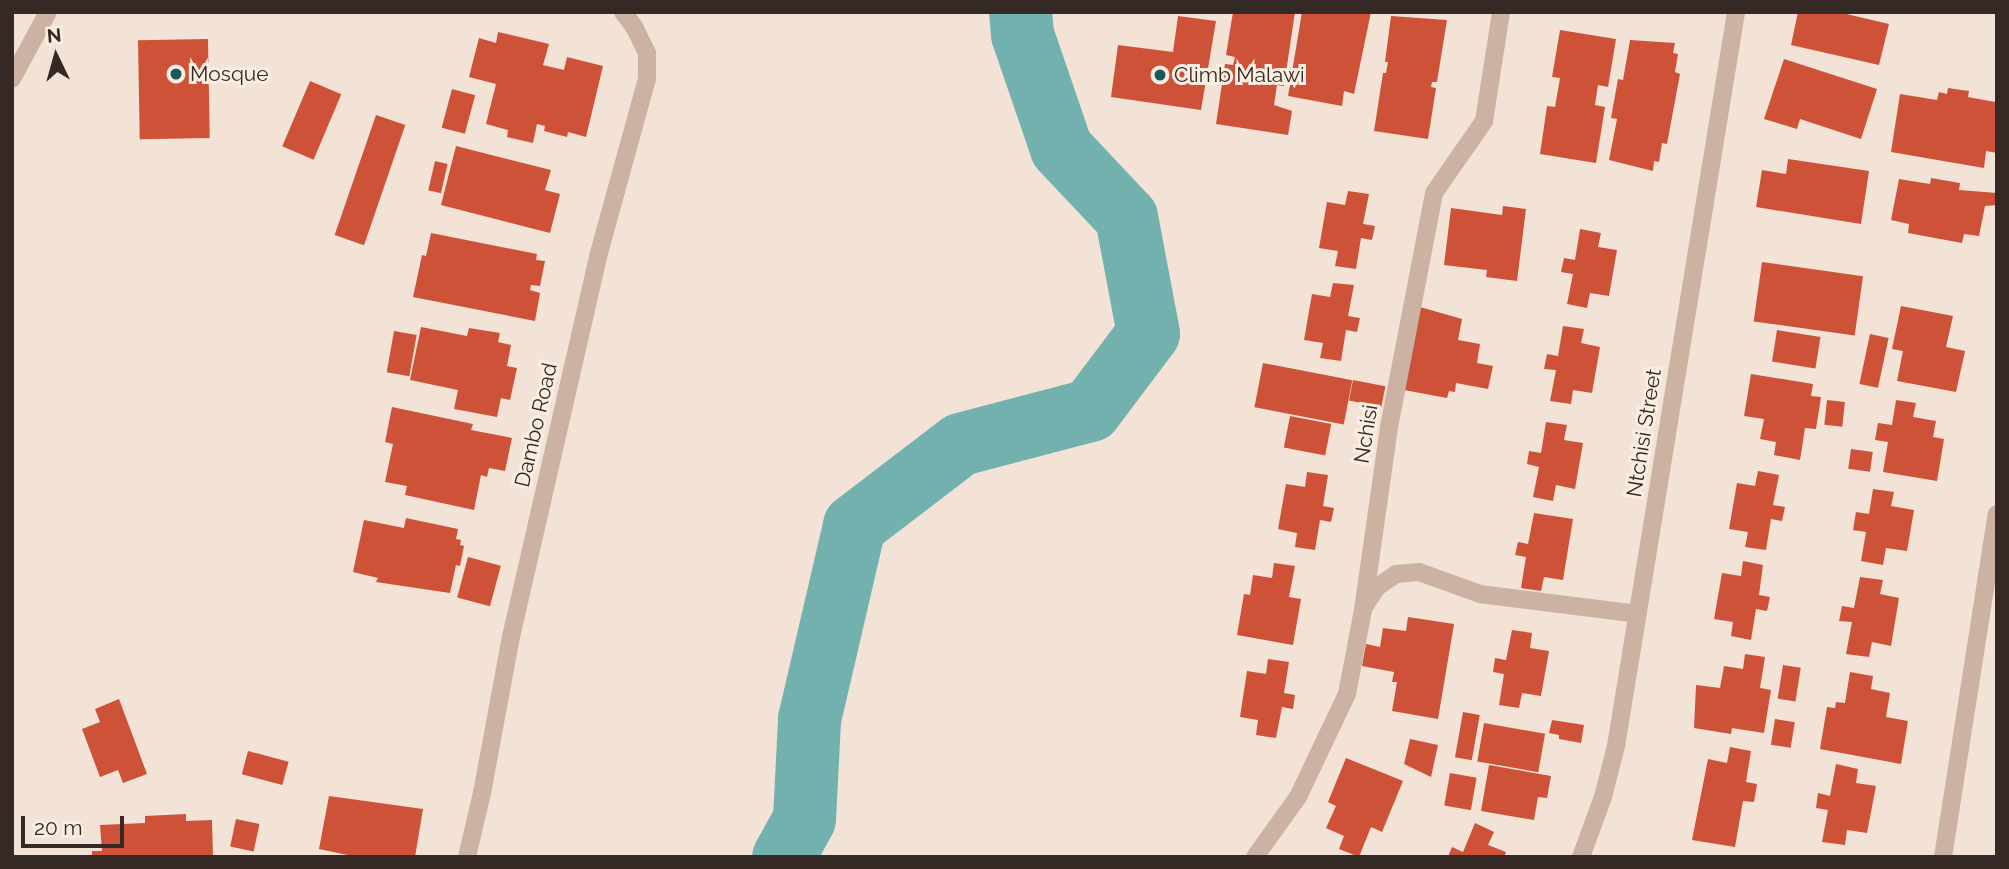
<!DOCTYPE html>
<style>
body{margin:0}
#map{position:relative;width:2009px;height:869px;overflow:hidden;background:#f2e3d6;font-family:Raleway,sans-serif}
div>[style]{position:absolute}
.river>*{height:63px;margin:-31.5px;padding:0 31.5px;transform-origin:31.5px;border-radius:31.5px;background:#73b1af}
.building>*{inset:0;background:#ce5238;transform-origin:0 0}
.street>*{height:18px;margin:-9px;padding:0 9px;transform-origin:9px;border-radius:9px;background:#cbb2a2}
.dots>*{width:19px;height:19px;translate:-50% -50%;box-sizing:border-box;border:4px solid #faeee2;border-radius:50%}
span{translate:-50% -50%;white-space:nowrap;text-align:center;line-height:1.15;-webkit-text-stroke:6px #faeee2;paint-order:stroke}
.poi-label{font-size:21px;color:#352925}
.left{translate:0 -50%;text-align:left}
.street-label{font-size:21px;color:#352925}
.frame{position:absolute;inset:0;border:14px solid #352925;pointer-events:none}
.north{position:absolute;left:21px;top:21px;width:70px;height:70px;-webkit-text-stroke:5px #faeee2;paint-order:stroke;rotate:355deg;font-size:19px;font-weight:700;line-height:28px;text-align:center;color:#352925}
.north::after{content:'';display:block;margin:auto;width:24px;height:32px;background:#352925;clip-path:polygon(50% 0,100% 100%,50% 72%,0 100%)}
.scale{position:absolute;left:21px;top:816px;width:103px;height:32px;box-sizing:border-box;border:4px solid #352925;border-top:0;padding-left:9px;font-size:21px;line-height:24px;white-space:nowrap;color:#352925;-webkit-text-stroke:5px #faeee2;paint-order:stroke}
</style>
<div id="map">
<div class="river">
<div style="left:783px;top:857px;width:43px;rotate:-61.1deg"></div>
<div style="left:804px;top:819px;width:100px;rotate:-87.1deg"></div>
<div style="left:809px;top:719px;width:199px;rotate:-76.9deg"></div>
<div style="left:854px;top:525px;width:133px;rotate:-37.4deg"></div>
<div style="left:960px;top:444px;width:134px;rotate:-14.7deg"></div>
<div style="left:1090px;top:410px;width:96px;rotate:-53deg"></div>
<div style="left:1148px;top:333px;width:118px;rotate:-100.7deg"></div>
<div style="left:1126px;top:217px;width:95px;rotate:-133.3deg"></div>
<div style="left:1061px;top:148px;width:120px;rotate:-108.9deg"></div>
<div style="left:1022px;top:34px;width:22px;rotate:-95deg"></div>
</div>
<div class="building">
<div style="clip-path:polygon(1233px 12px,1295px 12px,1284px 86px,1277px 85px,1274px 105px,1292px 111px,1288px 135px,1216px 124px,1225px 64px,1233px 65px,1235px 57px,1226px 55px)"></div>
<div style="clip-path:polygon(1302px 12px,1371px 12px,1354px 94px,1344px 91px,1342px 106px,1288px 96px)"></div>
<div style="clip-path:polygon(1798px 12px,1838px 12px,1889px 24px,1879px 65px,1791px 45px)"></div>
<div style="clip-path:polygon(1178px 16px,1216px 21px,1201px 110px,1111px 97px,1118px 45px,1173px 52px)"></div>
<div style="clip-path:polygon(1391px 16px,1447px 20px,1437px 82px,1432px 82px,1431px 87px,1436px 88px,1428px 139px,1374px 131px,1383px 73px,1386px 73px,1388px 62px,1385px 62px)"></div>
<div style="clip-path:polygon(1560px 30px,1616px 39px,1608px 87px,1598px 85px,1595px 105px,1605px 107px,1596px 163px,1540px 154px,1547px 106px,1555px 107px,1560px 78px,1552px 77px)"></div>
<div style="clip-path:polygon(498px 32px,549px 44px,543px 65px,564px 70px,567px 57px,603px 66px,586px 137px,568px 132px,567px 137px,544px 131px,545px 126px,537px 124px,533px 143px,507px 137px,508px 130px,486px 124px,496px 84px,469px 77px,479px 38px,496px 43px)"></div>
<div style="left:208px;top:39px;width:99px;height:70px;rotate:89deg"></div>
<div style="clip-path:polygon(1630px 40px,1675px 43px,1673px 53px,1678px 54px,1675px 72px,1680px 74px,1667px 144px,1662px 143px,1659px 162px,1654px 161px,1653px 171px,1609px 160px,1617px 119px,1611px 118px,1618px 79px,1623px 80px)"></div>
<div style="clip-path:polygon(1784px 59px,1877px 89px,1861px 139px,1800px 119px,1797px 129px,1764px 119px)"></div>
<div style="left:310px;top:81px;width:34px;height:71px;rotate:23deg"></div>
<div style="clip-path:polygon(1948px 88px,1969px 91px,1968px 97px,1995px 102px,1997px 153px,1986px 151px,1984px 168px,1891px 152px,1900px 94px,1937px 100px,1939px 92px,1947px 94px)"></div>
<div style="left:452px;top:89px;width:24px;height:40px;rotate:15deg"></div>
<div style="left:376px;top:115px;width:31px;height:127px;rotate:19deg"></div>
<div style="clip-path:polygon(456px 146px,551px 170px,545px 190px,560px 194px,550px 233px,441px 205px)"></div>
<div style="clip-path:polygon(1788px 159px,1869px 171px,1861px 224px,1756px 207px,1762px 170px,1786px 174px)"></div>
<div style="left:435px;top:161px;width:13px;height:30px;rotate:13deg"></div>
<div style="clip-path:polygon(1931px 178px,1960px 183px,1959px 190px,1997px 193px,1997px 205px,1985px 206px,1979px 236px,1964px 234px,1962px 243px,1908px 233px,1909px 224px,1891px 220px,1899px 179px,1930px 184px)"></div>
<div style="clip-path:polygon(1348px 191px,1369px 194px,1363px 224px,1375px 226px,1372px 240px,1361px 238px,1356px 269px,1335px 266px,1338px 251px,1319px 248px,1327px 202px,1345px 205px)"></div>
<div style="clip-path:polygon(1503px 206px,1526px 209px,1517px 281px,1486px 277px,1487px 270px,1444px 265px,1451px 208px,1502px 215px)"></div>
<div style="clip-path:polygon(1580px 229px,1601px 233px,1598px 247px,1617px 250px,1609px 296px,1590px 293px,1587px 308px,1567px 304px,1573px 274px,1561px 272px,1564px 258px,1575px 260px)"></div>
<div style="clip-path:polygon(431px 233px,537px 254px,536px 260px,545px 261px,540px 286px,531px 285px,530px 290px,540px 293px,535px 321px,413px 297px,422px 255px,426px 256px)"></div>
<div style="left:1762px;top:262px;width:102px;height:60px;rotate:8deg"></div>
<div style="clip-path:polygon(1333px 283px,1354px 285px,1348px 316px,1360px 318px,1357px 332px,1346px 330px,1341px 361px,1320px 358px,1323px 343px,1304px 340px,1312px 294px,1330px 297px)"></div>
<div style="clip-path:polygon(1901px 306px,1953px 316px,1946px 347px,1965px 351px,1956px 392px,1897px 381px,1903px 351px,1892px 349px)"></div>
<div style="clip-path:polygon(1420px 307px,1462px 319px,1458px 340px,1480px 344px,1477px 363px,1493px 366px,1488px 389px,1456px 383px,1455px 392px,1449px 391px,1447px 398px,1404px 390px)"></div>
<div style="clip-path:polygon(1563px 326px,1584px 329px,1581px 343px,1600px 347px,1592px 393px,1573px 390px,1571px 404px,1550px 401px,1556px 370px,1544px 369px,1547px 354px,1558px 356px)"></div>
<div style="clip-path:polygon(421px 327px,467px 336px,469px 328px,500px 333px,498px 342px,511px 345px,507px 366px,517px 368px,510px 400px,501px 398px,497px 417px,454px 409px,458px 390px,410px 380px)"></div>
<div style="left:1777px;top:330px;width:44px;height:32px;rotate:9deg"></div>
<div style="left:394px;top:331px;width:23px;height:42px;rotate:10deg"></div>
<div style="left:1870px;top:334px;width:19px;height:51px;rotate:12deg"></div>
<div style="left:1263px;top:363px;width:91px;height:45px;rotate:11deg"></div>
<div style="clip-path:polygon(1751px 374px,1813px 384px,1811px 396px,1821px 397px,1816px 429px,1805px 428px,1800px 460px,1774px 455px,1776px 442px,1760px 439px,1764px 419px,1744px 416px)"></div>
<div style="left:1353px;top:380px;width:33px;height:21px;rotate:11deg"></div>
<div style="left:1827px;top:400px;width:18px;height:25px;rotate:6deg"></div>
<div style="clip-path:polygon(1896px 400px,1916px 403px,1913px 417px,1936px 421px,1933px 437px,1944px 439px,1937px 481px,1883px 472px,1888px 442px,1875px 440px,1878px 423px,1892px 425px)"></div>
<div style="clip-path:polygon(392px 407px,473px 424px,471px 430px,512px 438px,505px 471px,489px 468px,487px 477px,481px 475px,474px 510px,405px 495px,407px 486px,385px 482px,393px 444px,385px 442px)"></div>
<div style="left:1290px;top:416px;width:42px;height:32px;rotate:11deg"></div>
<div style="clip-path:polygon(1546px 422px,1567px 425px,1564px 440px,1583px 443px,1575px 489px,1556px 485px,1553px 501px,1533px 497px,1539px 467px,1527px 464px,1529px 451px,1541px 453px)"></div>
<div style="left:1851px;top:449px;width:22px;height:20px;rotate:8deg"></div>
<div style="clip-path:polygon(1758px 471px,1779px 475px,1773px 505px,1785px 507px,1782px 521px,1771px 519px,1766px 550px,1745px 547px,1748px 532px,1729px 529px,1737px 483px,1755px 486px)"></div>
<div style="clip-path:polygon(1307px 472px,1328px 475px,1323px 506px,1334px 508px,1331px 522px,1320px 520px,1315px 550px,1295px 547px,1297px 533px,1278px 529px,1286px 484px,1305px 487px)"></div>
<div style="clip-path:polygon(1873px 489px,1894px 492px,1891px 506px,1914px 510px,1907px 551px,1886px 548px,1883px 565px,1861px 561px,1866px 532px,1853px 530px,1856px 512px,1869px 514px)"></div>
<div style="clip-path:polygon(1534px 513px,1573px 519px,1563px 580px,1544px 577px,1541px 591px,1521px 588px,1526px 557px,1515px 555px,1518px 542px,1528px 544px)"></div>
<div style="clip-path:polygon(406px 518px,458px 529px,456px 539px,461px 540px,460px 545px,464px 546px,460px 566px,456px 565px,450px 593px,376px 582px,378px 578px,353px 572px,364px 520px,404px 528px)"></div>
<div style="left:468px;top:557px;width:34px;height:42px;rotate:15deg"></div>
<div style="clip-path:polygon(1743px 561px,1763px 565px,1759px 595px,1770px 597px,1767px 611px,1756px 609px,1751px 640px,1731px 636px,1733px 622px,1714px 619px,1722px 573px,1741px 576px)"></div>
<div style="clip-path:polygon(1274px 563px,1295px 566px,1289px 597px,1301px 599px,1293px 645px,1237px 635px,1244px 594px,1250px 595px,1253px 575px,1272px 578px)"></div>
<div style="clip-path:polygon(1860px 577px,1883px 580px,1880px 594px,1899px 598px,1891px 646px,1872px 642px,1869px 657px,1846px 654px,1852px 622px,1839px 621px,1842px 606px,1854px 608px)"></div>
<div style="clip-path:polygon(1408px 617px,1454px 624px,1438px 719px,1392px 711px,1397px 682px,1392px 682px,1394px 672px,1362px 666px,1366px 644px,1380px 647px,1383px 628px,1406px 631px)"></div>
<div style="clip-path:polygon(1512px 630px,1532px 633px,1530px 648px,1549px 651px,1541px 696px,1522px 693px,1519px 708px,1499px 705px,1504px 674px,1493px 672px,1495px 658px,1506px 660px)"></div>
<div style="clip-path:polygon(1745px 654px,1765px 657px,1760px 688px,1771px 690px,1764px 733px,1732px 728px,1731px 734px,1694px 728px,1696px 685px,1720px 688px,1724px 666px,1743px 669px)"></div>
<div style="clip-path:polygon(1268px 659px,1289px 662px,1284px 693px,1295px 695px,1293px 709px,1282px 707px,1276px 738px,1256px 735px,1258px 720px,1240px 717px,1247px 671px,1266px 674px)"></div>
<div style="left:1783px;top:665px;width:18px;height:34px;rotate:9deg"></div>
<div style="clip-path:polygon(1850px 672px,1873px 676px,1871px 689px,1890px 693px,1886px 717px,1908px 721px,1901px 764px,1820px 749px,1827px 707px,1835px 708px,1836px 702px,1845px 703px)"></div>
<div style="clip-path:polygon(119px 699px,147px 774px,123px 783px,118px 770px,100px 777px,82px 729px,100px 722px,95px 709px)"></div>
<div style="left:1463px;top:712px;width:17px;height:46px;rotate:10deg"></div>
<div style="left:1775px;top:719px;width:20px;height:26px;rotate:9deg"></div>
<div style="clip-path:polygon(1552px 720px,1584px 725px,1581px 743px,1559px 739px,1559px 735px,1549px 733px)"></div>
<div style="left:1484px;top:723px;width:62px;height:39px;rotate:10deg"></div>
<div style="clip-path:polygon(1410px 739px,1438px 745px,1431px 777px,1404px 764px)"></div>
<div style="clip-path:polygon(1730px 747px,1751px 751px,1746px 782px,1757px 784px,1754px 802px,1743px 801px,1735px 847px,1692px 840px,1708px 759px,1727px 763px)"></div>
<div style="left:248px;top:751px;width:42px;height:24px;rotate:15deg"></div>
<div style="clip-path:polygon(1346px 758px,1403px 781px,1382px 832px,1371px 827px,1359px 857px,1339px 849px,1344px 836px,1326px 828px,1336px 806px,1328px 802px)"></div>
<div style="clip-path:polygon(1836px 764px,1858px 769px,1856px 783px,1876px 786px,1867px 833px,1847px 830px,1845px 845px,1822px 842px,1828px 810px,1816px 808px,1818px 793px,1830px 796px)"></div>
<div style="clip-path:polygon(1489px 765px,1551px 776px,1547px 798px,1538px 797px,1534px 820px,1481px 811px)"></div>
<div style="left:1450px;top:773px;width:27px;height:33px;rotate:10deg"></div>
<div style="clip-path:polygon(329px 796px,423px 809px,415px 857px,357px 857px,319px 849px)"></div>
<div style="clip-path:polygon(186px 814px,186px 821px,212px 820px,213px 857px,92px 857px,92px 851px,102px 851px,100px 825px,145px 823px,145px 816px)"></div>
<div style="left:236px;top:819px;width:24px;height:28px;rotate:12deg"></div>
<div style="clip-path:polygon(1475px 823px,1494px 832px,1488px 845px,1506px 852px,1504px 857px,1448px 857px,1452px 847px,1463px 852px)"></div>
</div>
<div class="street">
<div style="left:12px;top:79px;width:76px;rotate:-61.8deg"></div>
<div style="left:1366px;top:604px;width:20px;rotate:-57deg"></div>
<div style="left:1377px;top:587px;width:23px;rotate:-34deg"></div>
<div style="left:1396px;top:574px;width:23px;rotate:-5deg"></div>
<div style="left:1419px;top:572px;width:65px;rotate:19.8deg"></div>
<div style="left:1480px;top:594px;width:159px;rotate:7.2deg"></div>
<div style="left:467px;top:857px;width:66px;rotate:-76.8deg"></div>
<div style="left:482px;top:793px;width:159px;rotate:-79.5deg"></div>
<div style="left:511px;top:637px;width:394px;rotate:-77.1deg"></div>
<div style="left:599px;top:253px;width:180px;rotate:-74.6deg"></div>
<div style="left:647px;top:79px;width:26px;rotate:-90deg"></div>
<div style="left:647px;top:53px;width:28px;rotate:-116deg"></div>
<div style="left:635px;top:28px;width:20px;rotate:-127deg"></div>
<div style="left:1255px;top:857px;width:74px;rotate:-54.4deg"></div>
<div style="left:1298px;top:797px;width:114px;rotate:-64.6deg"></div>
<div style="left:1347px;top:694px;width:86px;rotate:-79.2deg"></div>
<div style="left:1363px;top:610px;width:185px;rotate:-81.9deg"></div>
<div style="left:1389px;top:427px;width:238px;rotate:-79.1deg"></div>
<div style="left:1434px;top:193px;width:88px;rotate:-55.2deg"></div>
<div style="left:1484px;top:121px;width:110px;rotate:-81.1deg"></div>
<div style="left:1581px;top:857px;width:64px;rotate:-69.9deg"></div>
<div style="left:1603px;top:797px;width:53px;rotate:-75.7deg"></div>
<div style="left:1616px;top:746px;width:744px;rotate:-80.71deg"></div>
<div style="left:1943px;top:857px;width:347px;rotate:-81.1deg"></div>
</div>
<div class="dots">
<div style="left:176px;top:74px;background:#185858"></div>
<div style="left:1160px;top:75px;background:#185858"></div>
</div>
<div class="poi-label">
<span class="left" style="left:190px;top:74px">Mosque</span>
<span class="left" style="left:1174px;top:75px">Climb Malawi</span>
</div>
<div class="street-label">
<span style="left:536px;top:425px;rotate:-77deg">Dambo Road</span>
<span style="left:1644px;top:433px;rotate:-81deg">Ntchisi Street</span>
<span style="left:1366px;top:434px;rotate:-81deg">Nchisi</span>
</div>
<div class="frame"></div>
<div class="north">N</div>
<div class="scale">20 m</div>
</div>
